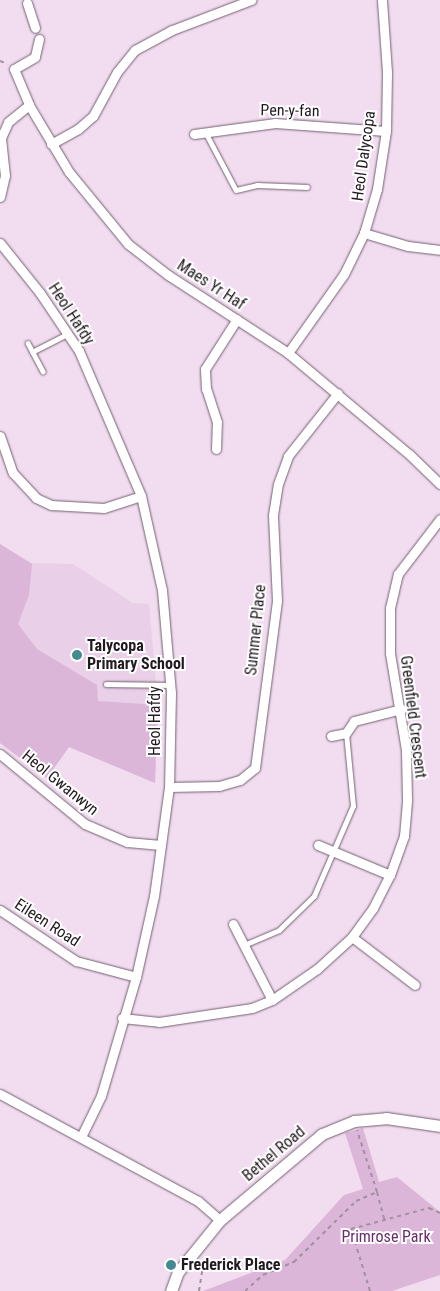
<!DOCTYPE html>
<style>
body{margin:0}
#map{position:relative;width:440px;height:1291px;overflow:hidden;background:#f2ddf0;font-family:"Roboto Condensed",sans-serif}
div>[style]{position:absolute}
.built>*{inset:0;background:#eacfe8}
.green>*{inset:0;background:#dcb6d8}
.path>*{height:2px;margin-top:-1px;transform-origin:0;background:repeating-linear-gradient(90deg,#a191a0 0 4px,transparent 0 8px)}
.roads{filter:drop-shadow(0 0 1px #726070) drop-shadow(0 0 1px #726070)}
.lane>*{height:4.5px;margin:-2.25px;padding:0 2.25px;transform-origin:2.25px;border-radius:2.25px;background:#fff}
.street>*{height:9px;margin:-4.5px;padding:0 4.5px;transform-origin:4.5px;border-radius:4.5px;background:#fff}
.secondary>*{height:11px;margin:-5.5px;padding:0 5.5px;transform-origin:5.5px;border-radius:5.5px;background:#fff}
.dots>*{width:14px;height:14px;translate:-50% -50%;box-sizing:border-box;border:2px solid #fff;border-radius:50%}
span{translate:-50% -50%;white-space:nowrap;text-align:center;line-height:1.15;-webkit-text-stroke:4px #fff;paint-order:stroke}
.street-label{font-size:16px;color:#221a21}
.poi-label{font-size:16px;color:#221a21;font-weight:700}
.left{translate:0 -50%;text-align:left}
.park-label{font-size:16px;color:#6b2a69}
</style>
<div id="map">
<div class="built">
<div style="clip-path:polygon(0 544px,32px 563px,73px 564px,133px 603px,149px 604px,158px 705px,155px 783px,69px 747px,47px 778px,0 743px)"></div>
</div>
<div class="green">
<div style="clip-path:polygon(0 544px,32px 564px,29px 595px,18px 624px,37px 649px,97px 685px,98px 701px,158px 705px,155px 783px,69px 747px,47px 778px,0 743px)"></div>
<div style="clip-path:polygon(363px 1128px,379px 1182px,397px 1177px,440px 1212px,440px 1275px,392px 1291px,203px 1291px,285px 1260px,344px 1195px,363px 1189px,345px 1133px)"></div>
</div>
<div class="path">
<div style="left:0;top:61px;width:8px;rotate:23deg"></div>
<div style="left:377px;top:1192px;width:30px;rotate:75deg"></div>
<div style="left:199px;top:1291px;width:32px;rotate:-81deg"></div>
<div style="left:245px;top:1291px;width:24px;rotate:-42deg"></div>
<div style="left:263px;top:1275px;width:34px;rotate:-23deg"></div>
<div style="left:294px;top:1262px;width:87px;rotate:-44.5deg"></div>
<div style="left:356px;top:1201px;width:23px;rotate:-23deg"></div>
<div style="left:377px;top:1192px;width:65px;rotate:-107.9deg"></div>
<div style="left:370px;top:1291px;width:65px;rotate:-107deg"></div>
<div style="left:351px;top:1229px;width:81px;rotate:-15.1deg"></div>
<div style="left:429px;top:1208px;width:12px;rotate:24deg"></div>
</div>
<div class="roads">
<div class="lane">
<div style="left:206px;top:133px;width:64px;rotate:62.2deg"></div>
<div style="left:236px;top:190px;width:22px;rotate:-13deg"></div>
<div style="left:257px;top:185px;width:50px;rotate:2.3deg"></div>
<div style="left:28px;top:343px;width:32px;rotate:62deg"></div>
<div style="left:32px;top:352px;width:39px;rotate:-27deg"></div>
<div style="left:106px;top:684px;width:65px;rotate:0.9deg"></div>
<div style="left:244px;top:945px;width:38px;rotate:-23deg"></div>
<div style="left:279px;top:930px;width:49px;rotate:-44.2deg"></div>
<div style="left:314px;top:896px;width:98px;rotate:-66.6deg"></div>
<div style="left:353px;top:806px;width:73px;rotate:-95.5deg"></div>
</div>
<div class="street">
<div style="left:27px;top:3px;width:26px;rotate:72deg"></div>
<div style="left:39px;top:39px;width:18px;rotate:103deg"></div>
<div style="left:35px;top:57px;width:24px;rotate:150deg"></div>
<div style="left:14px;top:69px;width:39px;rotate:67deg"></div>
<div style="left:29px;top:105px;width:78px;rotate:59.2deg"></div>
<div style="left:69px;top:172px;width:93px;rotate:50.7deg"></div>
<div style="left:128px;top:244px;width:51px;rotate:37.8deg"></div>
<div style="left:168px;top:275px;width:143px;rotate:33deg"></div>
<div style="left:288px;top:353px;width:158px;rotate:39.9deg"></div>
<div style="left:409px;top:454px;width:43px;rotate:44.1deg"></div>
<div style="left:194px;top:134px;width:82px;rotate:-7.7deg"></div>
<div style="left:275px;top:123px;width:111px;rotate:4.1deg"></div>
<div style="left:51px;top:144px;width:31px;rotate:-29deg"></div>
<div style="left:78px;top:129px;width:20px;rotate:-41deg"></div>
<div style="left:93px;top:116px;width:50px;rotate:-61.4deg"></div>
<div style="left:117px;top:72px;width:28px;rotate:-51deg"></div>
<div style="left:135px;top:50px;width:42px;rotate:-28.4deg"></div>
<div style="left:172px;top:30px;width:85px;rotate:-20.8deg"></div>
<div style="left:0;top:197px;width:22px;rotate:-77deg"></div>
<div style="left:5px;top:176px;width:38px;rotate:-96deg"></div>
<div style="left:1px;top:138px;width:17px;rotate:-66deg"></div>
<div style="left:8px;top:122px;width:27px;rotate:-39deg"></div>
<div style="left:364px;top:233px;width:46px;rotate:16.5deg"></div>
<div style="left:408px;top:246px;width:32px;rotate:7deg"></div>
<div style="left:0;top:243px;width:64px;rotate:51.3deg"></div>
<div style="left:40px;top:293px;width:70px;rotate:56.1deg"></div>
<div style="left:79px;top:351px;width:158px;rotate:66.8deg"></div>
<div style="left:141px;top:496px;width:96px;rotate:77.4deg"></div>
<div style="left:162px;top:590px;width:103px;rotate:85deg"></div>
<div style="left:171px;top:693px;width:94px;rotate:91.2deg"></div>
<div style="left:169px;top:787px;width:110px;rotate:97.8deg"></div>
<div style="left:154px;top:896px;width:83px;rotate:102.5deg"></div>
<div style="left:136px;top:977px;width:124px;rotate:106.4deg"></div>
<div style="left:101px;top:1096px;width:46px;rotate:116deg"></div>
<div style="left:288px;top:353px;width:97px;rotate:-54.7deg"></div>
<div style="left:344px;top:274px;width:46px;rotate:-64deg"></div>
<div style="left:364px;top:233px;width:46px;rotate:-73.5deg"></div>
<div style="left:377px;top:189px;width:59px;rotate:-81.2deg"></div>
<div style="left:386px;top:131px;width:59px;rotate:-89deg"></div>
<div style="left:387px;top:72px;width:72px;rotate:-94deg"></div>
<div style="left:0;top:436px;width:39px;rotate:71deg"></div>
<div style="left:13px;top:473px;width:34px;rotate:47deg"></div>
<div style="left:36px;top:498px;width:17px;rotate:25deg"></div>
<div style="left:51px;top:505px;width:53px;rotate:3.2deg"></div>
<div style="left:104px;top:508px;width:39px;rotate:-18deg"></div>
<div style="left:216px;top:449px;width:27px;rotate:-88deg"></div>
<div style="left:217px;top:422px;width:35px;rotate:-108deg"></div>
<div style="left:206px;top:389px;width:20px;rotate:-93deg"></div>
<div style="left:205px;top:369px;width:59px;rotate:-57.4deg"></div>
<div style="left:331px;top:736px;width:15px;rotate:-11deg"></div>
<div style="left:346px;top:733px;width:14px;rotate:-56deg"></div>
<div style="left:354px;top:721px;width:49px;rotate:-14.3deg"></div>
<div style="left:0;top:754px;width:110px;rotate:39.5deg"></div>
<div style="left:85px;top:824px;width:46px;rotate:23.2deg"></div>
<div style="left:127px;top:842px;width:34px;rotate:5deg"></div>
<div style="left:169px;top:787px;width:50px;rotate:-1.1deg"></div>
<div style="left:219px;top:786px;width:22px;rotate:-16deg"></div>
<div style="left:240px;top:780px;width:19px;rotate:-39deg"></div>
<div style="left:255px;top:768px;width:168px;rotate:-82.5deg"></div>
<div style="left:277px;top:601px;width:86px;rotate:-92.7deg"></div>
<div style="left:273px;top:515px;width:31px;rotate:-81deg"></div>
<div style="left:278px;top:484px;width:30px;rotate:-70deg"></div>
<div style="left:288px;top:456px;width:80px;rotate:-51.6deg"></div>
<div style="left:318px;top:845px;width:78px;rotate:22.6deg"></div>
<div style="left:0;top:910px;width:92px;rotate:33.9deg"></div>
<div style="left:76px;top:961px;width:62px;rotate:14.9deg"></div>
<div style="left:233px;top:924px;width:85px;rotate:62.8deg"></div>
<div style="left:352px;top:937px;width:79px;rotate:37.3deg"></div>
<div style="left:122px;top:1018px;width:37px;rotate:6deg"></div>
<div style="left:159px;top:1022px;width:94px;rotate:-8.6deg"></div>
<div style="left:252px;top:1008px;width:22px;rotate:-22deg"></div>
<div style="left:272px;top:1000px;width:55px;rotate:-34.6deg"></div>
<div style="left:317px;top:969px;width:47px;rotate:-42.4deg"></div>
<div style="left:352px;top:937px;width:36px;rotate:-54deg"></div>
<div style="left:373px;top:908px;width:37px;rotate:-63deg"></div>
<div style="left:390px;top:875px;width:41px;rotate:-70.3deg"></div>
<div style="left:404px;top:836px;width:37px;rotate:-85deg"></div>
<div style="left:407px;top:799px;width:49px;rotate:-91.2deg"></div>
<div style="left:406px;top:750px;width:98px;rotate:-99.4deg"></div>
<div style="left:390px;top:653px;width:45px;rotate:-90deg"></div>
<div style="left:390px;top:608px;width:35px;rotate:-77deg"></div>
<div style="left:398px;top:574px;width:69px;rotate:-52.6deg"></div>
<div style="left:0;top:1094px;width:225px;rotate:28.4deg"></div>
<div style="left:198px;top:1201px;width:29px;rotate:41deg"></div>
</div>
<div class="secondary">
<div style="left:171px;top:1291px;width:20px;rotate:-70deg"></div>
<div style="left:178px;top:1272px;width:67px;rotate:-51.1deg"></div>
<div style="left:220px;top:1220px;width:133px;rotate:-40.1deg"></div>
<div style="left:322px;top:1134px;width:35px;rotate:-22deg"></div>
<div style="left:354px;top:1121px;width:32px;rotate:-5deg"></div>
<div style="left:386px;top:1118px;width:55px;rotate:8.4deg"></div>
</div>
</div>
<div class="dots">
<div style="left:77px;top:655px;background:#438a91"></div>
<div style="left:171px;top:1265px;background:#438a91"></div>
</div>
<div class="street-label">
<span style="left:290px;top:111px;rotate:1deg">Pen-y-fan</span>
<span style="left:364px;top:156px;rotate:-82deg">Heol Dalycopa</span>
<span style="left:211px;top:285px;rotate:33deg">Maes Yr Haf</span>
<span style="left:71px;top:314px;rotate:57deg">Heol Hafdy</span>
<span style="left:256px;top:630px;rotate:-84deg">Summer Place</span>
<span style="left:413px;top:717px;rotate:83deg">Greenfield Crescent</span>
<span style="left:155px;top:721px;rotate:-90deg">Heol Hafdy</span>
<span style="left:60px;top:783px;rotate:39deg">Heol Gwanwyn</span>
<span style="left:47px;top:923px;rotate:33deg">Eileen Road</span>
<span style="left:274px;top:1154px;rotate:-40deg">Bethel Road</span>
</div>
<div class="poi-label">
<span class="left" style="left:87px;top:655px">Talycopa<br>Primary School</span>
<span class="left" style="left:181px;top:1265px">Frederick Place</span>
</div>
<div class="park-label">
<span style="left:386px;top:1237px">Primrose Park</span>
</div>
</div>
